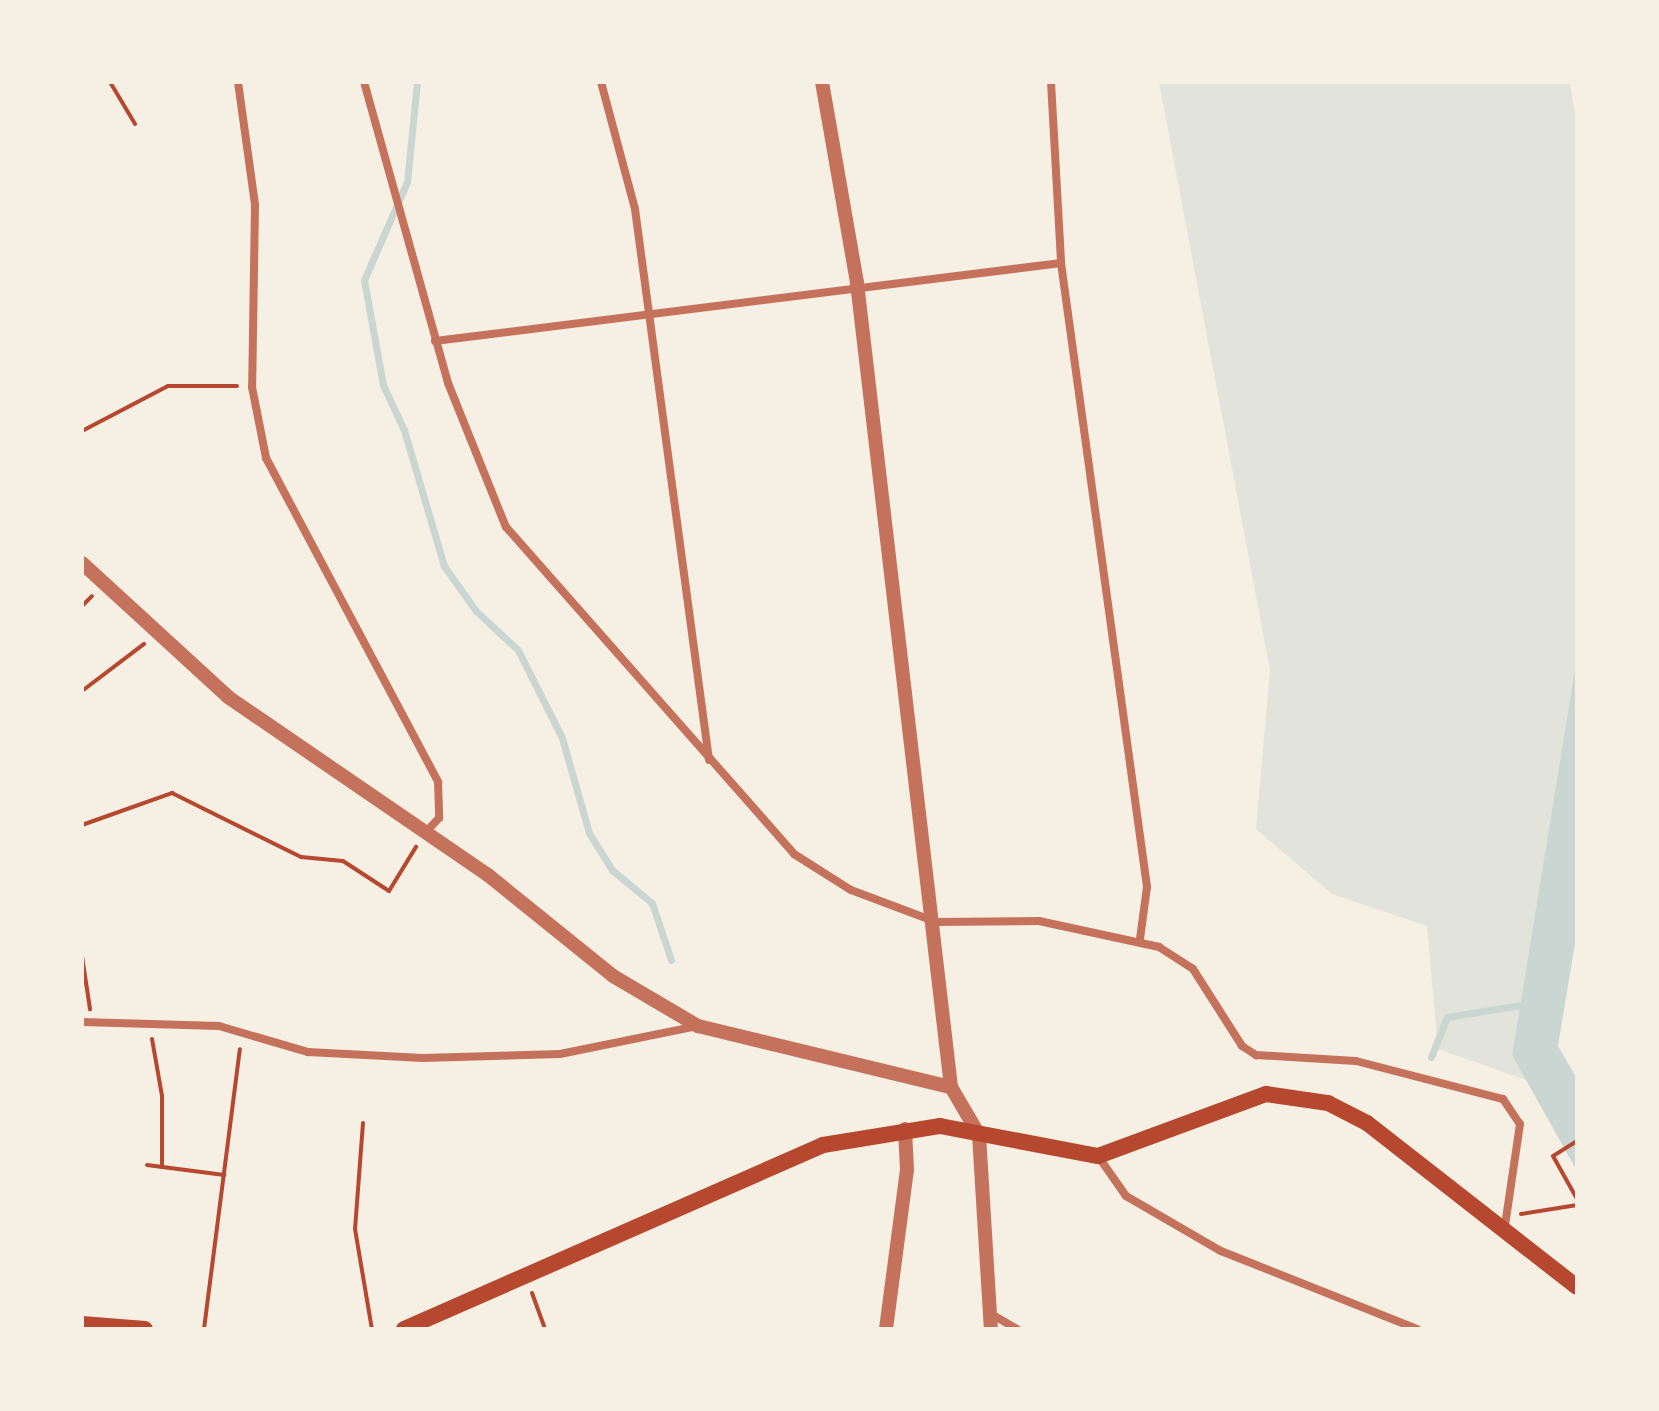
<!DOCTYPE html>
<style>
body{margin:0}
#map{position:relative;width:1659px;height:1411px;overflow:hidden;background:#f6efe4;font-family:"Exo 2",sans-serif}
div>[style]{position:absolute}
.green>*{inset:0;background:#e2e4dc}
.water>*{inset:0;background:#c9d6d2}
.stream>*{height:7px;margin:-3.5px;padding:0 3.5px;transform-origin:3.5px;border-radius:3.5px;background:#c9d6d2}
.path>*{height:4px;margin:-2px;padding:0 2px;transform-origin:2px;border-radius:2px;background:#b5482f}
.minor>*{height:8px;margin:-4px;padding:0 4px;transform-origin:4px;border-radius:4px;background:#c5725c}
.tertiary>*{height:14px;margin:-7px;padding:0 7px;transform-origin:7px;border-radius:7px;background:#c5725c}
.secondary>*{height:16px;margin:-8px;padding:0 8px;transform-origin:8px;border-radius:8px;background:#b5482f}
span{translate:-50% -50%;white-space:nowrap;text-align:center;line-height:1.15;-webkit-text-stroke:6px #f6efe4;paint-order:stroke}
.frame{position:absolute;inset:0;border:84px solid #f6efe4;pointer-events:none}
</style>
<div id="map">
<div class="green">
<div style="clip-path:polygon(1159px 82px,1570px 82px,1577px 128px,1577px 657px,1512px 1055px,1526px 1080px,1438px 1049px,1427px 926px,1332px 894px,1256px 829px,1270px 670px)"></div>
</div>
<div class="water">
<div style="clip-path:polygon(1577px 657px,1577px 931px,1558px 1046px,1577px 1079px,1577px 1171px,1512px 1055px)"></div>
</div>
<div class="stream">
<div style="left:417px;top:82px;width:100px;rotate:95.7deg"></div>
<div style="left:407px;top:182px;width:107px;rotate:113.7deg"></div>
<div style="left:364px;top:280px;width:107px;rotate:79.7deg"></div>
<div style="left:383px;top:385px;width:50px;rotate:65deg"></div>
<div style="left:404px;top:430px;width:142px;rotate:73.6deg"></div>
<div style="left:444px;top:566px;width:55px;rotate:54.6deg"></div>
<div style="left:476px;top:611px;width:57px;rotate:42.9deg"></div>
<div style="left:518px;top:650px;width:98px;rotate:63.4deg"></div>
<div style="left:562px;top:738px;width:99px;rotate:74.1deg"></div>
<div style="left:589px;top:833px;width:44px;rotate:58.1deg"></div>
<div style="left:612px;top:870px;width:52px;rotate:39.5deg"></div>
<div style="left:652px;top:903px;width:60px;rotate:71.6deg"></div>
<div style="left:1431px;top:1057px;width:43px;rotate:-68.2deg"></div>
<div style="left:1447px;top:1017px;width:81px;rotate:-9.2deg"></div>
</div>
<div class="path">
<div style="left:110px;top:82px;width:49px;rotate:59.2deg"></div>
<div style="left:82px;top:431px;width:97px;rotate:-27.6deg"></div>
<div style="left:168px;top:386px;width:69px"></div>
<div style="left:82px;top:606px;width:14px;rotate:-45deg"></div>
<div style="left:82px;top:691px;width:78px;rotate:-37.2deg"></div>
<div style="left:82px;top:825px;width:96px;rotate:-19.6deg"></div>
<div style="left:172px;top:793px;width:144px;rotate:26.4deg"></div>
<div style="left:301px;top:857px;width:42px;rotate:5.4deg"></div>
<div style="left:343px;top:861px;width:55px;rotate:33.1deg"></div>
<div style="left:389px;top:891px;width:52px;rotate:-58.5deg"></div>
<div style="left:82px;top:956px;width:54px;rotate:81.4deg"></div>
<div style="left:152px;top:1039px;width:58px;rotate:80deg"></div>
<div style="left:162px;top:1096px;width:71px;rotate:90deg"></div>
<div style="left:363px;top:1123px;width:106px;rotate:94.3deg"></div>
<div style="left:355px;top:1229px;width:101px;rotate:80.4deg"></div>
<div style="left:1577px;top:1141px;width:28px;rotate:148deg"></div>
<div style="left:1553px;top:1156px;width:49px;rotate:60.8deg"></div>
<div style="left:147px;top:1165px;width:78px;rotate:7.4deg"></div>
<div style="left:1521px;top:1214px;width:57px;rotate:-9.1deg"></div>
<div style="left:532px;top:1293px;width:38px;rotate:70deg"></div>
<div style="left:204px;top:1329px;width:282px;rotate:-82.7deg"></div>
</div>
<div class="minor">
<div style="left:238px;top:82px;width:124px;rotate:82.1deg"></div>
<div style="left:255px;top:205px;width:182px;rotate:90.9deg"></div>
<div style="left:252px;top:387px;width:72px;rotate:78.8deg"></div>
<div style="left:266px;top:458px;width:367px;rotate:62deg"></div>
<div style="left:438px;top:782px;width:36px;rotate:88deg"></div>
<div style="left:439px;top:818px;width:19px;rotate:133deg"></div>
<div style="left:364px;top:82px;width:313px;rotate:74.4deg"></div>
<div style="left:448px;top:383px;width:155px;rotate:68.1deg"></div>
<div style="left:506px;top:527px;width:436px;rotate:48.6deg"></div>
<div style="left:794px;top:854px;width:67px;rotate:32.3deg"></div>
<div style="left:851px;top:890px;width:91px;rotate:20.6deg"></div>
<div style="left:936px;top:922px;width:103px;rotate:-0.6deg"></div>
<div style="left:1039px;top:921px;width:123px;rotate:12.2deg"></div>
<div style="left:1159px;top:947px;width:40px;rotate:32.9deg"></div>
<div style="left:1193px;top:969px;width:91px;rotate:57.5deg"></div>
<div style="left:1242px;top:1046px;width:17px;rotate:33deg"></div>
<div style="left:1256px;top:1055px;width:100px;rotate:3.4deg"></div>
<div style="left:1356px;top:1061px;width:152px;rotate:14.5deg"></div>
<div style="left:1503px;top:1099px;width:30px;rotate:56deg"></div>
<div style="left:1520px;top:1124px;width:109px;rotate:98.4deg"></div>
<div style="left:601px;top:82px;width:131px;rotate:75deg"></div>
<div style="left:635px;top:209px;width:556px;rotate:82.35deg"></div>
<div style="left:1051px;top:82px;width:181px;rotate:86.8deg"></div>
<div style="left:1061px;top:263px;width:630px;rotate:82.15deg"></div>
<div style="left:1147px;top:887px;width:52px;rotate:97.7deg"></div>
<div style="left:435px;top:341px;width:631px;rotate:-7.1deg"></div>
<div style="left:82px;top:1022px;width:137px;rotate:1.7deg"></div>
<div style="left:219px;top:1026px;width:93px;rotate:16.3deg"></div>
<div style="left:308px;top:1052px;width:115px;rotate:3deg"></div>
<div style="left:423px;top:1058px;width:137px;rotate:-1.7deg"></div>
<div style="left:560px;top:1054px;width:141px;rotate:-11.5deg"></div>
<div style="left:1098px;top:1156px;width:49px;rotate:55deg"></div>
<div style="left:1126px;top:1196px;width:110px;rotate:30.1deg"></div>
<div style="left:1221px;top:1251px;width:211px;rotate:21.7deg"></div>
<div style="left:991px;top:1314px;width:30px;rotate:30deg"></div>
</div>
<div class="tertiary">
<div style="left:822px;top:82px;width:204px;rotate:80.1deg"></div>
<div style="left:857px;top:283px;width:809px;rotate:83.33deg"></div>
<div style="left:951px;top:1087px;width:56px;rotate:59.7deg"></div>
<div style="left:979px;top:1135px;width:194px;rotate:86.5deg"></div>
<div style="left:82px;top:563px;width:198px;rotate:42.5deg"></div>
<div style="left:228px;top:697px;width:315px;rotate:34.4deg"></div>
<div style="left:488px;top:875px;width:161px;rotate:38.9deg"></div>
<div style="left:613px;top:976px;width:99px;rotate:30.5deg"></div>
<div style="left:698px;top:1026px;width:260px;rotate:13.6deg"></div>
<div style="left:886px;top:1329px;width:160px;rotate:-82.5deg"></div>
<div style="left:907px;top:1170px;width:41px;rotate:-92.8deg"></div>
</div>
<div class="secondary">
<div style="left:82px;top:1324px;width:63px;rotate:4.5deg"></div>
<div style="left:404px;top:1329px;width:458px;rotate:-23.7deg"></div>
<div style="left:823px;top:1145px;width:119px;rotate:-9.2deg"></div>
<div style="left:940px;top:1126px;width:161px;rotate:10.8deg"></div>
<div style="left:1098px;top:1156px;width:179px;rotate:-20.3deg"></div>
<div style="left:1266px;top:1094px;width:63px;rotate:8.3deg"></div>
<div style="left:1328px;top:1103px;width:44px;rotate:27.1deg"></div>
<div style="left:1367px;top:1123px;width:266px;rotate:38deg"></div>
</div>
<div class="frame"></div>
</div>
